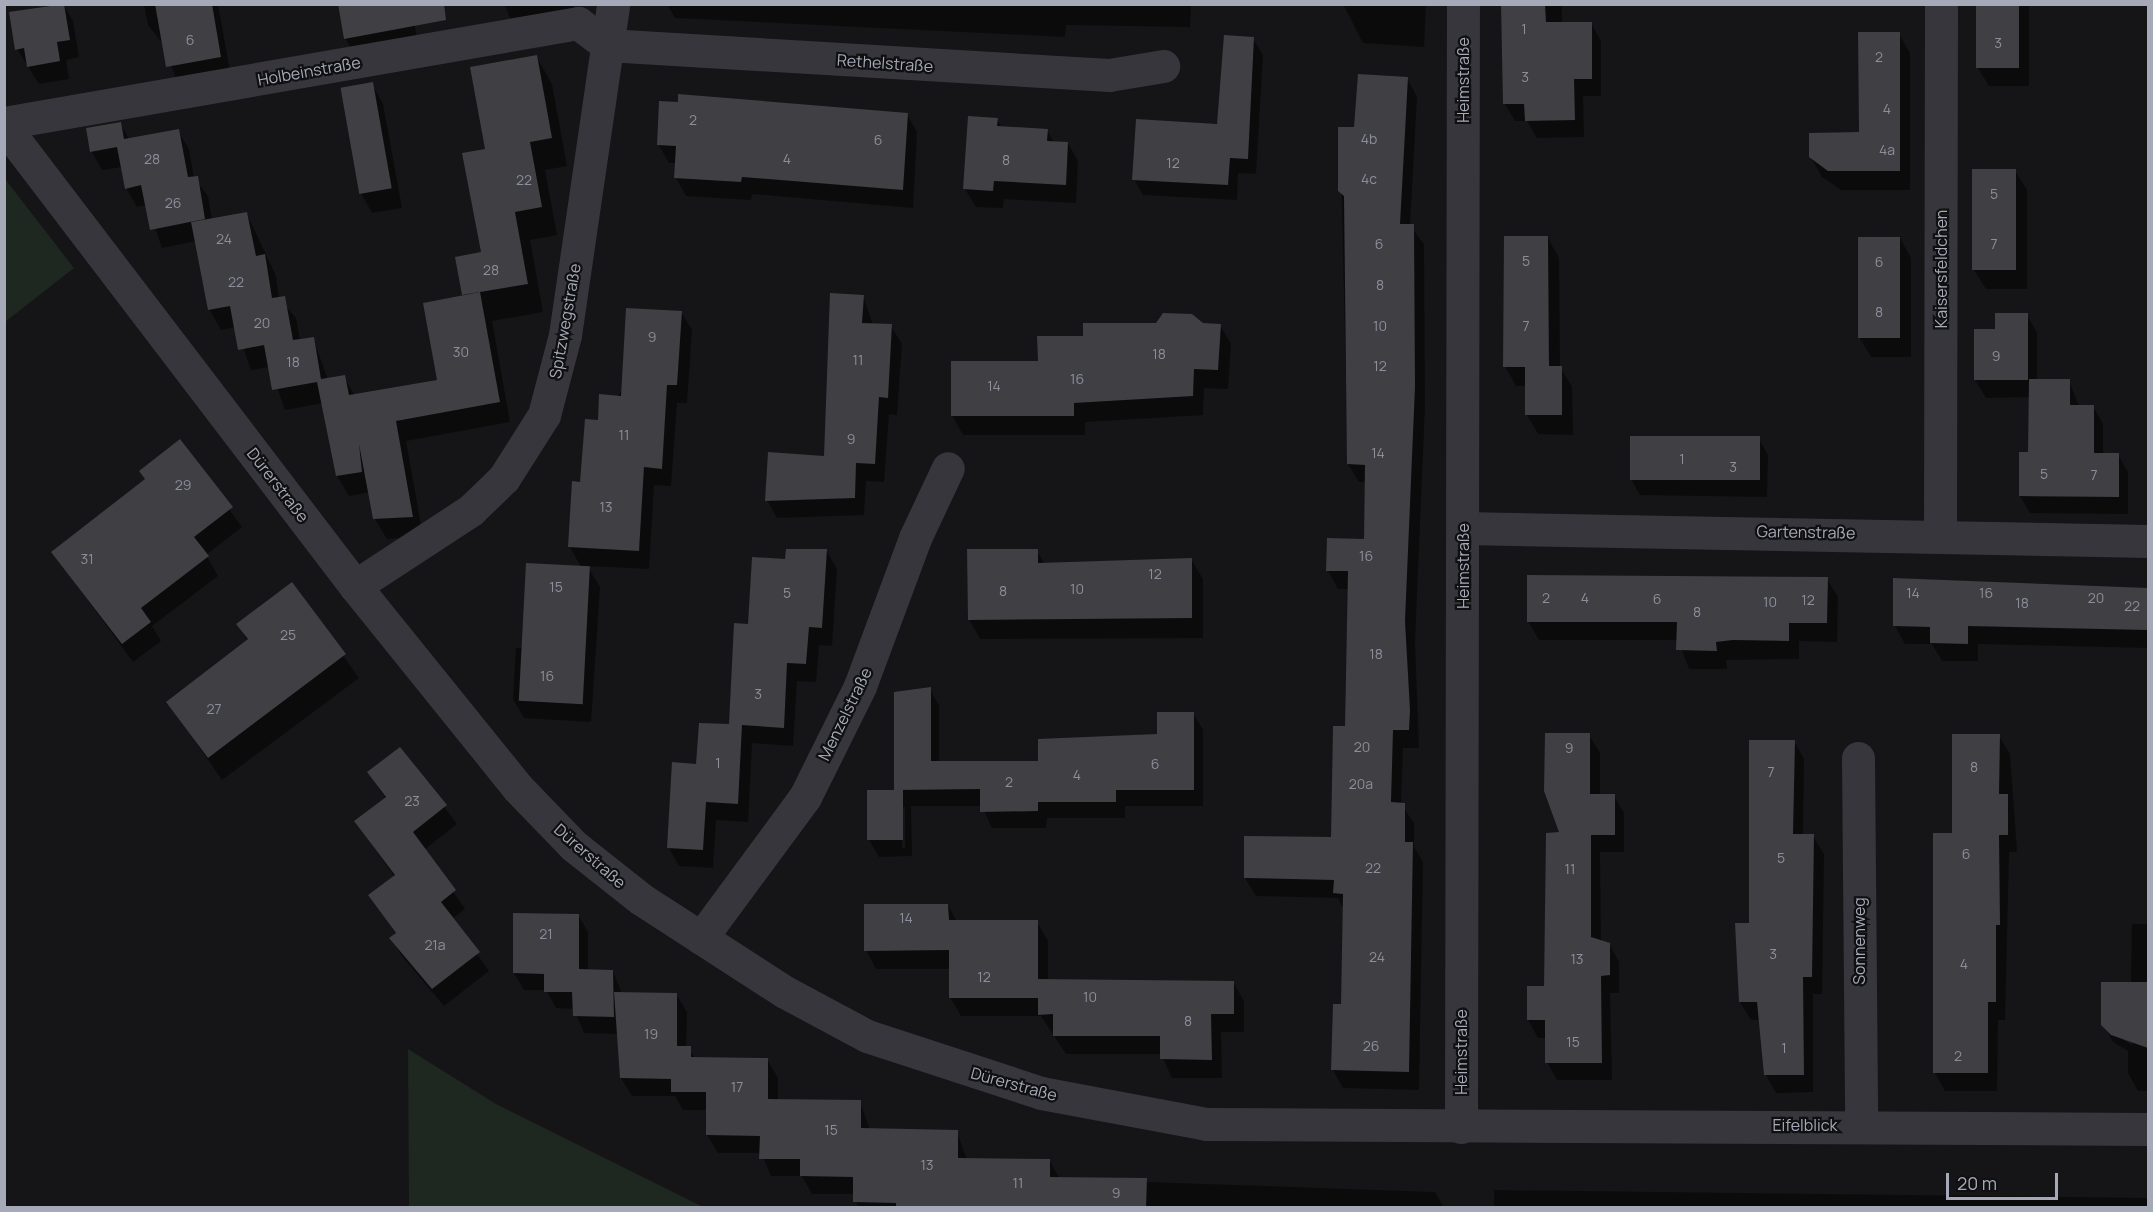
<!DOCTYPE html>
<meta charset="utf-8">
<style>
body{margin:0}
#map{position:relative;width:2153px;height:1212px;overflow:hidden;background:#151517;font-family:Manrope,sans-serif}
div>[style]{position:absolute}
.green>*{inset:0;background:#1f2721}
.shadow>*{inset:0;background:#0007}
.building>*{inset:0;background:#3f3f44;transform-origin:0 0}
.minor>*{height:33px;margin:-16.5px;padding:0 16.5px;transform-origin:16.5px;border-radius:16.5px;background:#36363c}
span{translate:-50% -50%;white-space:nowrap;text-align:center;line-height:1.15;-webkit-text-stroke:4.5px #101012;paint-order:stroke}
.number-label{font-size:14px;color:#8c8f9b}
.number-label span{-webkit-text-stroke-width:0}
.street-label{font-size:16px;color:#a6aab8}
.frame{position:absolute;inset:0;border:6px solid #a6aab8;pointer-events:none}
.scale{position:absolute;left:1946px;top:1173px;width:112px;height:27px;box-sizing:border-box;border:3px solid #a6aab8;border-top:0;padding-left:8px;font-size:18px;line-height:21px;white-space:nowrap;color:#a6aab8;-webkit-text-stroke:4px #101012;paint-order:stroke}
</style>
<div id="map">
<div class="green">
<div style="clip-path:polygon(5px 179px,74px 268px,5px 322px)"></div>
<div style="clip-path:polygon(408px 1049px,496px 1104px,703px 1207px,409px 1207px)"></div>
</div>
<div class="shadow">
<div style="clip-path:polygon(63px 4px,73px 21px,79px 57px,66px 60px,69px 79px,39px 84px,17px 49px,10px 13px)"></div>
<div style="clip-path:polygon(144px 4px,218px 4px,231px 77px,179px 86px,163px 44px,148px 25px)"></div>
<div style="clip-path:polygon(411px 4px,418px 45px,356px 56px,345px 38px)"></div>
<div style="clip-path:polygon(504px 4px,574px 4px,577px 24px,517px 34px)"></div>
<div style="clip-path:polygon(667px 4px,1191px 4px,1190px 27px,1066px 25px,1065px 37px,675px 18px)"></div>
<div style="clip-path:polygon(1343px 4px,1426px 4px,1424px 47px,1363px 43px)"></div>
<div style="clip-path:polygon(1503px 4px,1562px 4px,1562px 24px,1591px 23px,1601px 41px,1601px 96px,1583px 96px,1584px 137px,1537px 138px,1527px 121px,1515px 121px,1505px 104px)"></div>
<div style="clip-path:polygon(1978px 4px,2029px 4px,2029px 86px,1989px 86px,1978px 68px)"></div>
<div style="clip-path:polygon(1899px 34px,1910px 53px,1910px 190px,1841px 190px,1822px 177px,1811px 157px,1860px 134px)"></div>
<div style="clip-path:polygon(1253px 39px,1263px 55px,1256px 174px,1238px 173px,1237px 200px,1143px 195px,1134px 179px,1219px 125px)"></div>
<div style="clip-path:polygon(536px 56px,552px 84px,567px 166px,545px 170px,557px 235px,530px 240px,543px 312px,492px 321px,510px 422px,406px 441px,423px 537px,387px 539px,375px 519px,370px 492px,349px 496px,337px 476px,323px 403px,285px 410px,270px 367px,251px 370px,236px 327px,221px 330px,209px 309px,196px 241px,162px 248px,147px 205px,137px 207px,126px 188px,122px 167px,102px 170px,92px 152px,120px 123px,129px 139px,178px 131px,189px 149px,194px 178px,208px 196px,212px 220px,247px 214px,276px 276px,279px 299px,296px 318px,300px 340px,313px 338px,328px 380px,344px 377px,355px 396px,439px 381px,465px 297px,457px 258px,483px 254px,487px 150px)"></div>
<div style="clip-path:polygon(1407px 78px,1417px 97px,1410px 226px,1424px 244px,1425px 406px,1415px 641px,1419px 748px,1403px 748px,1401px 804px,1414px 823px,1414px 847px,1423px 862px,1419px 1090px,1343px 1088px,1333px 1070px,1342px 1005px,1344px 910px,1338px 898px,1256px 896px,1245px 878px,1332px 839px,1347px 728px,1349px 589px,1338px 589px,1328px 571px,1366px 540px,1367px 482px,1359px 482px,1348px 464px,1340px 128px,1355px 129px)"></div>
<div style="clip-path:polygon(372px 84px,383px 104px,402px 208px,372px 213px,361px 193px)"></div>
<div style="clip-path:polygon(907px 114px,917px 132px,913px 208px,752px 194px,751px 200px,686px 196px,676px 178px,676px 163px,669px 163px,658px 144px)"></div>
<div style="clip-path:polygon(997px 119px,1002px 128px,1047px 130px,1054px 143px,1068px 143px,1078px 161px,1076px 203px,1004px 199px,1003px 208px,976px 207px,965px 189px)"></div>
<div style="clip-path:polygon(2015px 171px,2027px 190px,2027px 289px,1986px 289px,1974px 270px)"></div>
<div style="clip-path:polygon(1548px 238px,1559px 258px,1560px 367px,1572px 387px,1573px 435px,1538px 434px,1527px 415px,1527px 386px,1516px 386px,1505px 366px)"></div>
<div style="clip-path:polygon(1900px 238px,1911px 258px,1911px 357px,1871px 357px,1859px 337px)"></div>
<div style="clip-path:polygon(863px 296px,873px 325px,891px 326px,902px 344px,897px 415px,889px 414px,884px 482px,866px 481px,864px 515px,777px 518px,767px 500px,826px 458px)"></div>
<div style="clip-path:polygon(681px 312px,692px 330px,687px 403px,677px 403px,671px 486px,654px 485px,649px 569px,587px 566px,600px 587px,591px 722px,524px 718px,513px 699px,516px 648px,522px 648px,581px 567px,570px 547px,599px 421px)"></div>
<div style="clip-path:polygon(2027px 315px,2037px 333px,2037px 380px,2069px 381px,2079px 406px,2093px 406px,2103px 424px,2103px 454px,2118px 455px,2128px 472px,2128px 514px,2030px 513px,2020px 496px,2029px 454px,2030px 397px,1986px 398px,1975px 380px,1996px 331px)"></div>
<div style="clip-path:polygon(1202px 325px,1220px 325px,1231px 344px,1228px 389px,1204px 388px,1203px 415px,1085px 422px,1085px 435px,963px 435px,952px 415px,1039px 362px)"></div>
<div style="clip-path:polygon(1759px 439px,1768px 455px,1767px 497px,1640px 495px,1631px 479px)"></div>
<div style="clip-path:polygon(179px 441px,242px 527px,206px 555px,218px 576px,152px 626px,161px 641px,133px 662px,53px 552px,146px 481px)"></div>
<div style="clip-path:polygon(826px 550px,837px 569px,832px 646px,819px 645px,816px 682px,797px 681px,793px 746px,752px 743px,748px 822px,716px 820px,713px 868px,679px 866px,669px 848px,698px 765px,730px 726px,749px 625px,787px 561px)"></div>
<div style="clip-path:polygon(1037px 551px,1045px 564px,1191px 559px,1203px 579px,1203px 638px,980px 639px,969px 619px)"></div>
<div style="clip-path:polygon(1827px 579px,1838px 597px,1837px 642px,1799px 641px,1799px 659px,1726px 660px,1727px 669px,1689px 669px,1678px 640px,1539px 640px,1528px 621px)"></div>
<div style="clip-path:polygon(1895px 580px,2148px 589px,2148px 648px,1978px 644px,1978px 661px,1942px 661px,1932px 644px,1905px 644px,1895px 626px)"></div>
<div style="clip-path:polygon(292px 584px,359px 678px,222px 780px,168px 702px,248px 641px,238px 624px)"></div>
<div style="clip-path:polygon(evenodd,930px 689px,939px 706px,939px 763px,1040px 763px,1158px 736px,1193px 713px,1203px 730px,1203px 806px,1125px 806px,1125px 818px,1047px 818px,1046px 828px,992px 828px,982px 806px,911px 806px,912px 856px,879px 857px,869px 840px,869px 792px,895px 792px,930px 689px,902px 807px,905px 807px,905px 848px,902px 848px,902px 807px)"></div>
<div style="clip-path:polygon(1589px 735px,1600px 753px,1600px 796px,1614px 796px,1624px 813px,1624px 852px,1600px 852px,1601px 942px,1609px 944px,1619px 962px,1619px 993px,1610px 993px,1612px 1080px,1557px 1080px,1547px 1062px,1546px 1038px,1538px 1038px,1528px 1020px,1545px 987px,1561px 834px)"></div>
<div style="clip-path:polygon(1999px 736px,2010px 754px,2017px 852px,2009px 852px,2005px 1020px,1998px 1020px,1997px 1091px,1945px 1091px,1935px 1073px,1935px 835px,1953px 835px)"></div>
<div style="clip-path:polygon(1794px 741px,1804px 759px,1803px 836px,1813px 836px,1824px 854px,1822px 994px,1813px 994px,1813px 1092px,1776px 1093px,1766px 1075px,1761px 1020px,1751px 1020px,1740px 1002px,1736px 924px,1750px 924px)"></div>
<div style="clip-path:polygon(400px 749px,457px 824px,424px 850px,465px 909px,452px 919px,489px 971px,444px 1006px,402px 956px,391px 938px,396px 934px,370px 896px,395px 877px,356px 822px,386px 799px,369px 773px)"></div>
<div style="clip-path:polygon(948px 905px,957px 922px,1037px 922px,1048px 941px,1048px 981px,1233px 982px,1244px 1001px,1244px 1032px,1221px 1032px,1222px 1078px,1172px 1078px,1161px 1054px,1066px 1054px,1041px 1016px,961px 1016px,950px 997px,950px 969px,876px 969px,866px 950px)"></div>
<div style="clip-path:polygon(515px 914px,578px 915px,588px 932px,588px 971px,613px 971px,622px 994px,676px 994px,687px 1012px,686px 1048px,696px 1058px,767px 1059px,778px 1078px,778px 1100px,860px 1102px,870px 1130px,957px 1132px,967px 1160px,1049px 1160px,1060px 1179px,1435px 1192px,1444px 1208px,858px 1208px,854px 1194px,812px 1194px,802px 1176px,771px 1176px,761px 1153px,718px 1153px,707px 1135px,708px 1110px,683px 1110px,675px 1096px,632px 1096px,621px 1078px,618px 1034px,584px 1033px,574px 1009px,556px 1008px,546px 990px,524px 990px,514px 973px)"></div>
<div style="clip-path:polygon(evenodd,2132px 924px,2148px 924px,2148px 1091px,2138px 1091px,2128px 1073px,2128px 1051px,2113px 1042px,2103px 1024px,2131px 984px,2132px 924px,2111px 1029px,2133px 1043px,2132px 1045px,2111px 1032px,2111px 1029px)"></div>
<div style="clip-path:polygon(1494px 1190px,2148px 1198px,2148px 1208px,1494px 1208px)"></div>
</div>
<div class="building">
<div style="clip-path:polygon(64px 4px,70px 40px,57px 42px,60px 61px,27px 67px,24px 48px,15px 50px,9px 12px)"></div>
<div style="clip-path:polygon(155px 4px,212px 4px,221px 57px,166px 67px)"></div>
<div style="clip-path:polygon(338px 4px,444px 4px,446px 20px,344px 39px)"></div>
<div style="clip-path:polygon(1501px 4px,1545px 4px,1546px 22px,1592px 22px,1592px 79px,1574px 79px,1575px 120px,1525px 121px,1524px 104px,1503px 104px)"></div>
<div style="left:1976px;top:4px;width:43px;height:64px"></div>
<div style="clip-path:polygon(1858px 32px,1900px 32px,1900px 171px,1828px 171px,1809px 157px,1809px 133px,1859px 132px)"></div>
<div style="clip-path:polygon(1224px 35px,1254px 37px,1248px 159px,1230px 158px,1228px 185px,1132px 180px,1136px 119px,1217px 124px)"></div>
<div style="clip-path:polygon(537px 55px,552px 138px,530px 142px,542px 207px,515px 212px,528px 284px,462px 295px,455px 257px,481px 252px,462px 153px,485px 149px,470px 67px)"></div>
<div style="clip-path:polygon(1358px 74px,1408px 77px,1400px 224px,1414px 224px,1415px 387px,1405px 621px,1410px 710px,1409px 730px,1393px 730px,1391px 802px,1405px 803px,1405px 842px,1413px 842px,1409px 1072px,1331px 1070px,1333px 1004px,1341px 1004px,1343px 894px,1333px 893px,1334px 880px,1244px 878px,1244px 836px,1331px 837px,1333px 726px,1345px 726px,1348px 571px,1326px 571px,1327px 538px,1364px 539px,1365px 465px,1347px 464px,1344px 196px,1338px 191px,1338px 127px,1354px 127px)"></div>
<div style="left:373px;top:82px;width:108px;height:33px;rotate:80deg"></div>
<div style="clip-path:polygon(678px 94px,908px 113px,903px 190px,742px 177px,741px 182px,674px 178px,676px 146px,657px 145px,659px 101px,678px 102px)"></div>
<div style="clip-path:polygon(968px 116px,998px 118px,997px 126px,1048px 129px,1047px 141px,1068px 142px,1066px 185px,994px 181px,993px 191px,963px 189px)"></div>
<div style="clip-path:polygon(121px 122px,124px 139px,179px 129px,188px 177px,198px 176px,205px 219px,150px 230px,141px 185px,125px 189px,117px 147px,90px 152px,86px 128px)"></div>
<div style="left:1972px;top:169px;width:44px;height:101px"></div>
<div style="clip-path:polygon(247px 212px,256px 256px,265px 254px,272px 298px,285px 296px,293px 340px,314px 337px,321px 379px,345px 375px,349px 395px,437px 380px,423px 303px,480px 292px,500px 402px,396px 421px,413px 517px,373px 519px,359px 444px,362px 472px,336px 476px,317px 382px,272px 390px,264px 345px,238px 350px,230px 306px,208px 310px,191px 222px)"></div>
<div style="clip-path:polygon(1504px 236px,1548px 236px,1549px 366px,1562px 366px,1562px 415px,1525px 415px,1525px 367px,1503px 367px)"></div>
<div style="left:1858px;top:237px;width:42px;height:101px"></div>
<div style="clip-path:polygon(830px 293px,864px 295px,862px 323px,892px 324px,888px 398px,879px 397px,875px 464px,856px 463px,855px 498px,765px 501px,768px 452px,824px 456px)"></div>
<div style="clip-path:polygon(626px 308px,682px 311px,677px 385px,667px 385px,662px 469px,644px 467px,639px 551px,568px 547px,572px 481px,580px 482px,585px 419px,598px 420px,599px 394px,621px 396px)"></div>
<div style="clip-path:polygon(1163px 313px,1192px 314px,1203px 323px,1221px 324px,1218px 370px,1194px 369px,1193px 396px,1074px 403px,1074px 416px,951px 416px,951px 361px,1038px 361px,1037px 336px,1083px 336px,1083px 323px,1156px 323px)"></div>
<div style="clip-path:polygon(1995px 313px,2028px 313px,2028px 380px,1974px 380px,1974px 329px,1995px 329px)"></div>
<div style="clip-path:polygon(2029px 379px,2070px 379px,2070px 405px,2094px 405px,2094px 453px,2119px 453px,2119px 497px,2019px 496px,2019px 452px,2028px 452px)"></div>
<div style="left:1630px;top:436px;width:130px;height:44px"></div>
<div style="clip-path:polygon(180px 439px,233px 507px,194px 537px,209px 556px,141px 608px,151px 622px,122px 644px,51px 552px,145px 479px,139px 471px)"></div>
<div style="clip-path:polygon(786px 549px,827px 549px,822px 628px,809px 627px,806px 664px,787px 663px,784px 728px,742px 725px,738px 804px,706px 802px,703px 850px,667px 848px,672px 762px,696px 764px,699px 723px,729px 724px,734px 623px,748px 624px,752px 557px,785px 559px)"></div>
<div style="clip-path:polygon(967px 549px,1038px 549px,1038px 563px,1192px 558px,1192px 618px,968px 620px)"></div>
<div style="left:526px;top:563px;width:64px;height:138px;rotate:3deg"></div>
<div style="clip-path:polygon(1527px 575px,1828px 577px,1827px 623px,1789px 623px,1789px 641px,1733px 640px,1716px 642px,1717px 651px,1676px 650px,1677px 622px,1527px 622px)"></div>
<div style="clip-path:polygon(1893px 578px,2148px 588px,2148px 630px,1968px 626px,1968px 644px,1930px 643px,1930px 627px,1893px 626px)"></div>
<div style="clip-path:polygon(292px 582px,346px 654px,208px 758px,166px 702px,248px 639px,236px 624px)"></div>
<div style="clip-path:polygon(931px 687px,931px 761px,1038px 761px,1038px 739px,1157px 734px,1157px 712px,1194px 712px,1194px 790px,1116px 790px,1116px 802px,1038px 802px,1038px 811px,980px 812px,980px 789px,897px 790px,903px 790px,903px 840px,867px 840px,867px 790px,894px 790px,894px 692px)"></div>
<div style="clip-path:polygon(1545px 733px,1590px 733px,1590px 794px,1615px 794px,1615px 835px,1591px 835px,1591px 937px,1610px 943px,1610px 975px,1601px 976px,1602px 1063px,1545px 1063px,1545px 1020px,1527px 1020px,1527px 986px,1544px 986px,1546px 833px,1559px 832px,1544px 791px)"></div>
<div style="clip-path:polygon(1952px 734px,2000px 734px,1999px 794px,2008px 794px,2008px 835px,1999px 835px,2000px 925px,1996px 925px,1996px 1002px,1988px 1002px,1988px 1073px,1933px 1073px,1933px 833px,1952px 833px)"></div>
<div style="clip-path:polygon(1749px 740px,1795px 740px,1793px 834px,1814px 834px,1812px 977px,1803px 977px,1804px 1075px,1764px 1075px,1757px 1002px,1739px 1002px,1735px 923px,1749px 923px)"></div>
<div style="clip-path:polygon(400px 747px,447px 805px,413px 832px,456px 890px,441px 902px,480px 952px,432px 989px,389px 938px,396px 933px,368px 895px,395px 875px,354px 821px,386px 797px,367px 772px)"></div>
<div style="clip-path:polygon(864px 904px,948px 904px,949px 920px,1038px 920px,1038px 979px,1234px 981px,1234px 1014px,1211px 1014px,1212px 1060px,1160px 1059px,1160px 1036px,1053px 1036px,1053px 1014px,1038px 1015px,1038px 998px,949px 998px,949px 950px,864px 951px)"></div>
<div style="clip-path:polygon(513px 913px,579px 914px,579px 969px,613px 970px,614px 1017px,573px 1016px,572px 992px,544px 992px,544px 974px,513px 973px)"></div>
<div style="clip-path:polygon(2101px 982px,2148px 982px,2148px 1048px,2111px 1035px,2101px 1025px)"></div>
<div style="clip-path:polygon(614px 992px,677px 993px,677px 1046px,691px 1046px,691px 1057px,768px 1058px,768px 1099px,861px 1100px,861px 1128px,958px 1130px,958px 1158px,1050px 1159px,1050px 1177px,1147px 1178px,1146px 1208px,896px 1208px,896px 1203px,853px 1202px,853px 1177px,800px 1176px,800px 1159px,759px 1159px,760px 1136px,706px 1135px,706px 1092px,671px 1092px,671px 1079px,620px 1078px)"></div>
</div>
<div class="minor">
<div style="left:4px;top:123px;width:583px;rotate:-9.88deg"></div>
<div style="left:578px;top:23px;width:36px;rotate:37deg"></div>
<div style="left:607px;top:45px;width:503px;rotate:3.42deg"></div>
<div style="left:1109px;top:75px;width:55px;rotate:-9.5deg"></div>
<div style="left:4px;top:126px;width:579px;rotate:52.65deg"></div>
<div style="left:355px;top:586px;width:258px;rotate:51.1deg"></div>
<div style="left:517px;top:787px;width:82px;rotate:46deg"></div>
<div style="left:574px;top:846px;width:85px;rotate:38.3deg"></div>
<div style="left:641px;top:899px;width:171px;rotate:32.9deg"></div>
<div style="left:785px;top:992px;width:93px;rotate:28.2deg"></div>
<div style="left:867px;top:1036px;width:183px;rotate:18.1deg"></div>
<div style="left:1041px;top:1093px;width:168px;rotate:10.6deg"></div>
<div style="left:1206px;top:1124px;width:942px;rotate:0.3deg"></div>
<div style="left:1464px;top:528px;width:684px;rotate:1.09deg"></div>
<div style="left:1940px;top:533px;width:529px;rotate:-89.89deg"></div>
<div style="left:355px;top:586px;width:139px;rotate:-33.2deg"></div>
<div style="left:471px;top:510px;width:46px;rotate:-44.1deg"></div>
<div style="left:504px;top:478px;width:75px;rotate:-57.6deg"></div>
<div style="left:544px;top:415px;width:83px;rotate:-75.3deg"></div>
<div style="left:565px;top:335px;width:334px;rotate:-81.7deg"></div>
<div style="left:1858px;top:758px;width:366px;rotate:89.5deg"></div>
<div style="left:701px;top:938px;width:175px;rotate:-53.6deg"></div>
<div style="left:805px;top:797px;width:124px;rotate:-63.6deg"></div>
<div style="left:860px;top:686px;width:158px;rotate:-69.6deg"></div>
<div style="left:915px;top:538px;width:77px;rotate:-64.8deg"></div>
<div style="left:1461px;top:1127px;width:1123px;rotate:-89.9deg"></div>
</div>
<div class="number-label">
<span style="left:1524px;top:29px">1</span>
<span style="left:190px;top:40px">6</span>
<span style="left:1998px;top:43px">3</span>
<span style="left:1879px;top:57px">2</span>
<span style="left:1525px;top:77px">3</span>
<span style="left:1887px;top:109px">4</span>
<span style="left:693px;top:120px">2</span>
<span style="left:1369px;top:139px">4b</span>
<span style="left:878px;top:140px">6</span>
<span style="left:1887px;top:150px">4a</span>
<span style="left:152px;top:159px">28</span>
<span style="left:787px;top:159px">4</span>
<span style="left:1006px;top:160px">8</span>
<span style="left:1173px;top:163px">12</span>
<span style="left:1369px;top:179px">4c</span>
<span style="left:524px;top:180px">22</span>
<span style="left:1994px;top:194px">5</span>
<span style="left:173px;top:203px">26</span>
<span style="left:224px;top:239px">24</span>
<span style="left:1379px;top:244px">6</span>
<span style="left:1994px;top:244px">7</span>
<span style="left:1526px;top:261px">5</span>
<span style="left:1879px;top:262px">6</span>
<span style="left:491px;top:270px">28</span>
<span style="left:236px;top:282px">22</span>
<span style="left:1380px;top:285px">8</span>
<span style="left:1879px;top:312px">8</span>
<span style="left:262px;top:323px">20</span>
<span style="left:1380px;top:326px">10</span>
<span style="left:1526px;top:326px">7</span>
<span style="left:652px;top:337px">9</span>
<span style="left:461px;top:352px">30</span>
<span style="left:1159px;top:354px">18</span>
<span style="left:1996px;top:356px">9</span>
<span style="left:858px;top:360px">11</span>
<span style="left:293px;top:362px">18</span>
<span style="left:1380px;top:366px">12</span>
<span style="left:1077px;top:379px">16</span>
<span style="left:994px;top:386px">14</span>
<span style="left:624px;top:435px">11</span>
<span style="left:851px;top:439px">9</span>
<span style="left:1378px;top:453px">14</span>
<span style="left:1682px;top:459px">1</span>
<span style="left:1733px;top:467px">3</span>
<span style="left:2044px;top:474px">5</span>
<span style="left:2094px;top:475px">7</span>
<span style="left:183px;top:485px">29</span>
<span style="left:606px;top:507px">13</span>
<span style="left:1366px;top:556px">16</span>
<span style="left:87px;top:559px">31</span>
<span style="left:1155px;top:574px">12</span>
<span style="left:556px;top:587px">15</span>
<span style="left:1077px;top:589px">10</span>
<span style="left:1003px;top:591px">8</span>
<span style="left:787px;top:593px">5</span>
<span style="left:1913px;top:593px">14</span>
<span style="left:1986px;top:593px">16</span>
<span style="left:1546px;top:598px">2</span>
<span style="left:1585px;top:598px">4</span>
<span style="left:2096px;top:598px">20</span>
<span style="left:1657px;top:599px">6</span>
<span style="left:1808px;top:600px">12</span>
<span style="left:1770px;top:602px">10</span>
<span style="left:2022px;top:603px">18</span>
<span style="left:2132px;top:606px">22</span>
<span style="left:1697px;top:612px">8</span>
<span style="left:288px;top:635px">25</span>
<span style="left:1376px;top:654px">18</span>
<span style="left:547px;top:676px">16</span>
<span style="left:758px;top:694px">3</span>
<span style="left:214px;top:709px">27</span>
<span style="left:1362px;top:747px">20</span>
<span style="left:1569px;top:748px">9</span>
<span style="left:718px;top:763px">1</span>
<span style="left:1155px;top:764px">6</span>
<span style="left:1974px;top:767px">8</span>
<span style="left:1771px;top:772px">7</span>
<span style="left:1077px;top:775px">4</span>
<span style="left:1009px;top:782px">2</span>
<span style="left:1361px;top:784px">20a</span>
<span style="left:412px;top:801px">23</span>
<span style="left:1966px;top:854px">6</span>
<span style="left:1781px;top:858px">5</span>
<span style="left:1373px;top:868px">22</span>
<span style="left:1570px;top:869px">11</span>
<span style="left:906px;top:918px">14</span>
<span style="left:546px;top:934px">21</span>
<span style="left:435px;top:945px">21a</span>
<span style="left:1773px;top:954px">3</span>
<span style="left:1377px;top:957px">24</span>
<span style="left:1577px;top:959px">13</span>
<span style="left:1964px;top:964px">4</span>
<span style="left:984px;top:977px">12</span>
<span style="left:1090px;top:997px">10</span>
<span style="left:1188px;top:1021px">8</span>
<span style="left:651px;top:1034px">19</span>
<span style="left:1573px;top:1042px">15</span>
<span style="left:1371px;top:1046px">26</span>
<span style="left:1784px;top:1048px">1</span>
<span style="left:1958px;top:1056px">2</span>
<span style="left:737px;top:1087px">17</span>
<span style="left:831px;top:1130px">15</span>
<span style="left:927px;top:1165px">13</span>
<span style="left:1018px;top:1183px">11</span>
<span style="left:1116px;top:1193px">9</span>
</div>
<div class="street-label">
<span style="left:885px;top:63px;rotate:4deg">Rethelstraße</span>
<span style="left:309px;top:71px;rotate:-10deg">Holbeinstraße</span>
<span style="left:1463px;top:80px;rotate:-90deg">Heimstraße</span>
<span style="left:1941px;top:269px;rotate:-90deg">Kaisersfeldchen</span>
<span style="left:565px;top:321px;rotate:-80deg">Spitzwegstraße</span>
<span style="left:278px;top:485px;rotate:52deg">Dürerstraße</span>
<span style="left:1806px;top:532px;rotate:1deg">Gartenstraße</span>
<span style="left:1463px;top:566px;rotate:-90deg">Heimstraße</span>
<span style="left:845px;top:714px;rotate:-64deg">Menzelstraße</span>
<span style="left:590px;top:856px;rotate:41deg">Dürerstraße</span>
<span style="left:1859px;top:941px;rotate:-90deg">Sonnenweg</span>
<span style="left:1461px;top:1052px;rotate:-90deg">Heimstraße</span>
<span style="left:1014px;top:1084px;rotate:15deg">Dürerstraße</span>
<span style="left:1805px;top:1125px">Eifelblick</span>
</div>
<div class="frame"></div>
<div class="scale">20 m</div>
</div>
